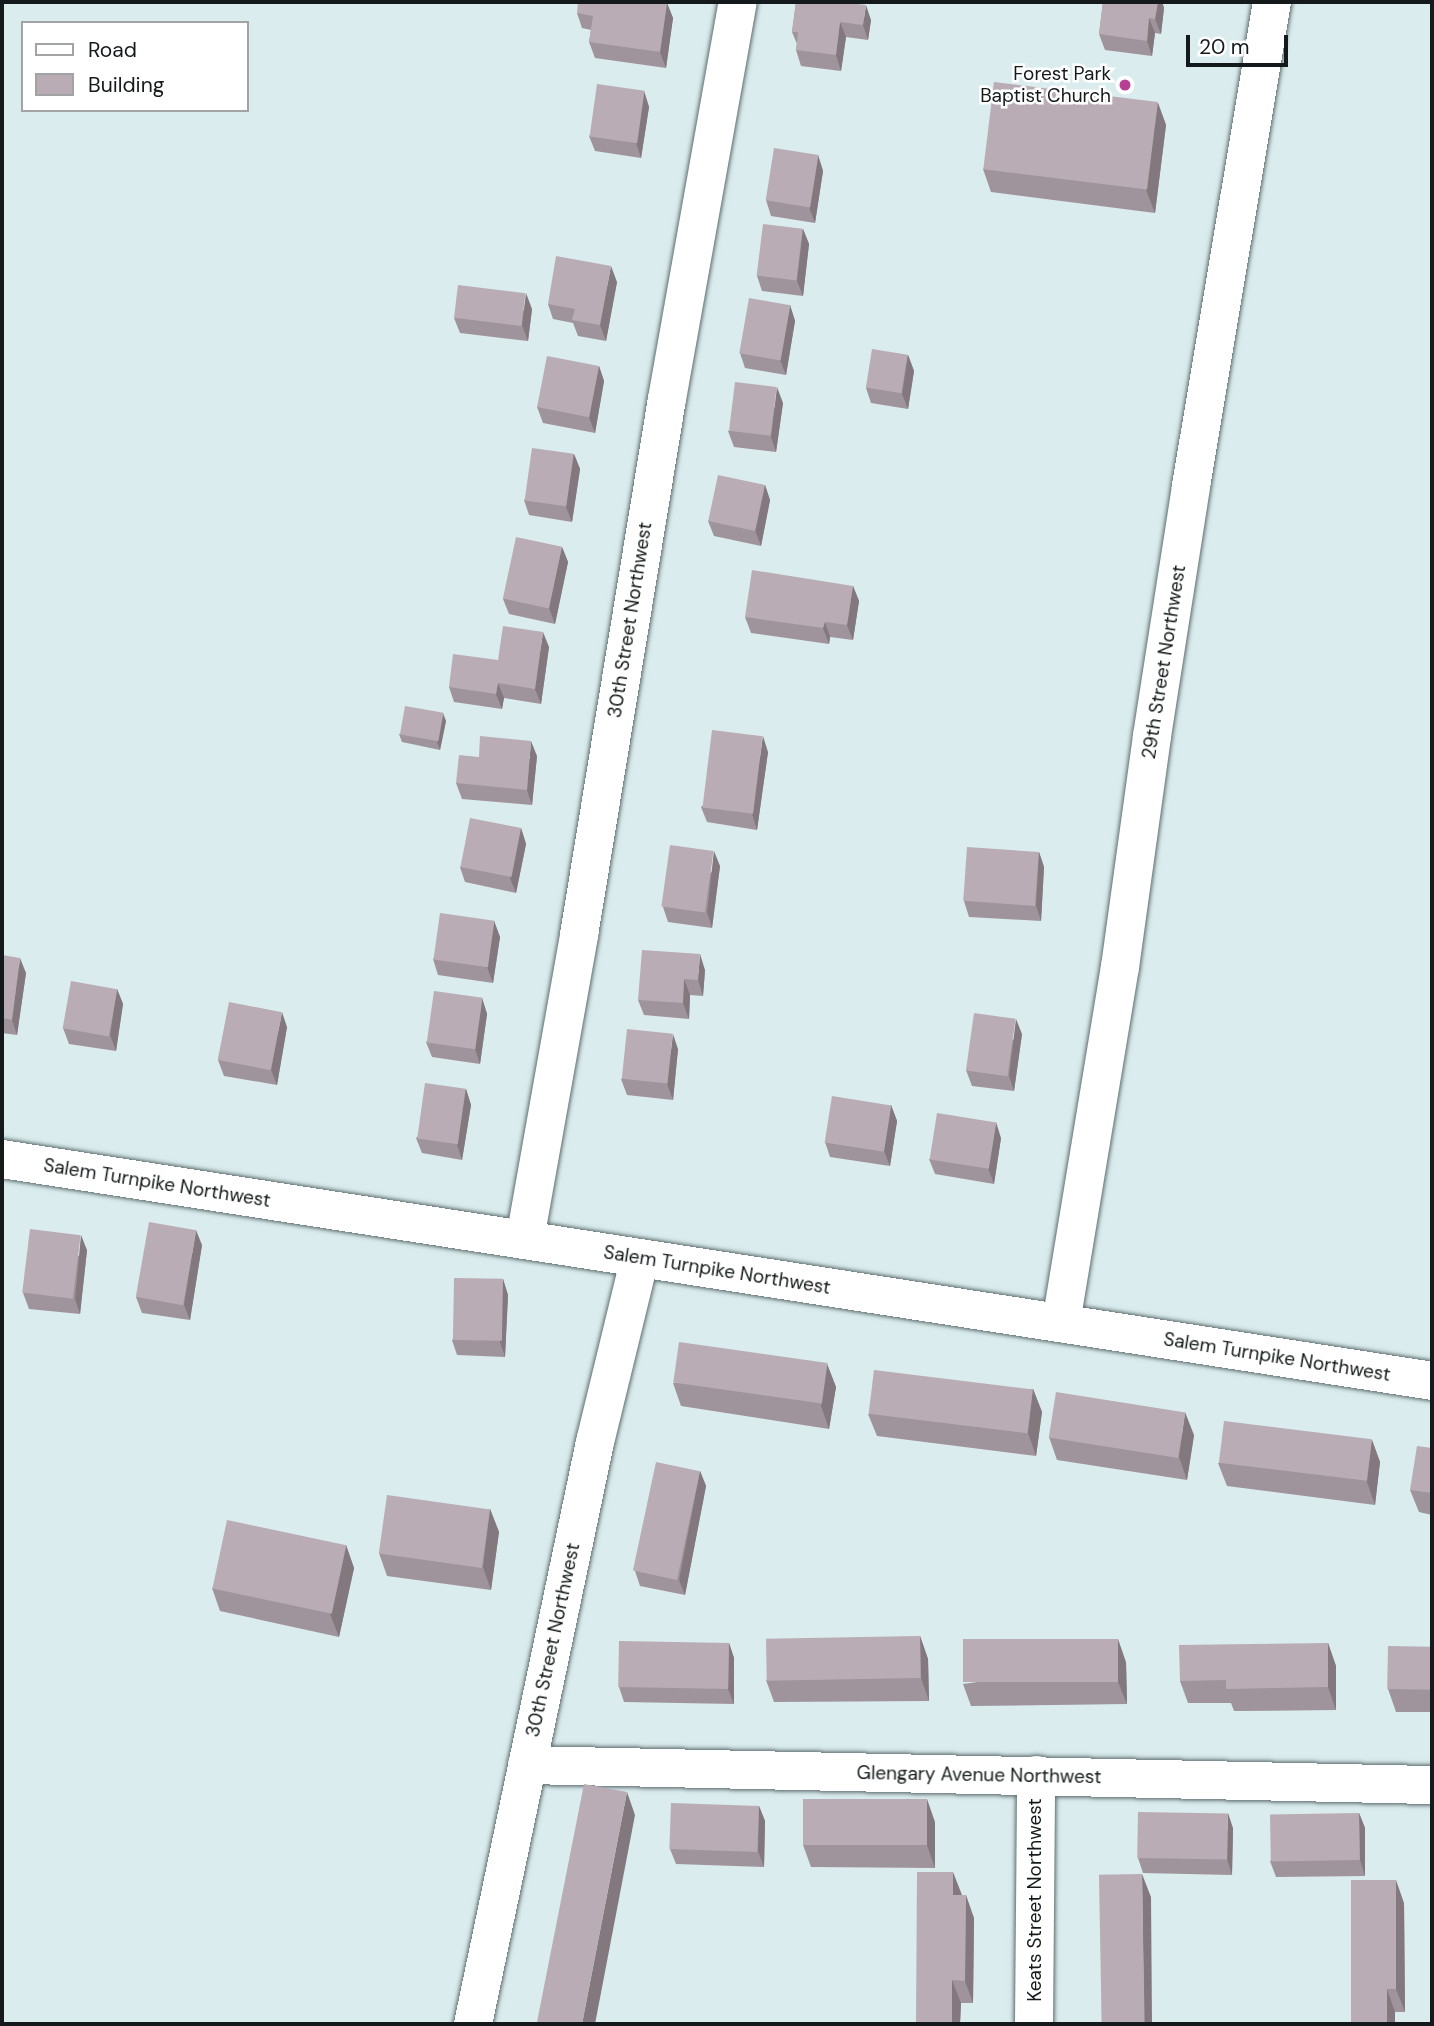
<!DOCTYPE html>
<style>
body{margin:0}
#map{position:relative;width:1434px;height:2026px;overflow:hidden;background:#daecee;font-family:"DM Sans",sans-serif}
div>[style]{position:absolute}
.roads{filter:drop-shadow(0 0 2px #5e6d6f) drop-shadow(0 0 2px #5e6d6f)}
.minor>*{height:38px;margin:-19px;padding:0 19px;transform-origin:19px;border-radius:19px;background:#fff}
.wall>*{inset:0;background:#9f949b}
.shaded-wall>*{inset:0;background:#82787e}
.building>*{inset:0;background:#b9acb4;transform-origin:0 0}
.dots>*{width:19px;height:19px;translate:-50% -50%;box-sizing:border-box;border:4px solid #fff;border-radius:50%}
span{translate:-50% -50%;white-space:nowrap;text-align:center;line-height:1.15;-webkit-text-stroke:5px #fff;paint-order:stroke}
.poi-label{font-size:19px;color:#141a1b}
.right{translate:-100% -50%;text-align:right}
.street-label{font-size:19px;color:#141a1b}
.frame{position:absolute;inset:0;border:4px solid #141a1b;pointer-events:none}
.legend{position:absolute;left:21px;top:21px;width:228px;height:91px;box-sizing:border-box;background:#fff;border:2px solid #a1a3a4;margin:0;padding:9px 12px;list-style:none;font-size:21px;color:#141a1b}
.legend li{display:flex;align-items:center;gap:14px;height:35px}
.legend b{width:35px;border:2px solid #a1a3a4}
.scale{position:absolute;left:1186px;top:35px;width:102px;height:32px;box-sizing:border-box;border:4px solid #141a1b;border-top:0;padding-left:9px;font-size:21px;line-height:24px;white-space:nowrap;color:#141a1b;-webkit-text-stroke:5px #fff;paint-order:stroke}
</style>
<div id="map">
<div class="roads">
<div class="minor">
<div style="left:2px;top:1159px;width:1447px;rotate:8.82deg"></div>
<div style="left:525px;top:1239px;width:309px;rotate:-79.9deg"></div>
<div style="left:579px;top:935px;width:543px;rotate:-80.68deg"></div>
<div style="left:667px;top:399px;width:403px;rotate:-79.9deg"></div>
<div style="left:1061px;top:1323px;width:361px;rotate:-80.6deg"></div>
<div style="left:1120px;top:967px;width:233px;rotate:-82.1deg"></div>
<div style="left:1152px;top:736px;width:253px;rotate:-81.1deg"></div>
<div style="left:1191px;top:486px;width:491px;rotate:-80.5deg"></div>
<div style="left:527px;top:1765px;width:905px;rotate:1.27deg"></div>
<div style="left:473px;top:2024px;width:595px;rotate:-78.16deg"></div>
<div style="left:595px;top:1442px;width:189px;rotate:-76.3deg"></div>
<div style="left:1034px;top:2024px;width:249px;rotate:-89.5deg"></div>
</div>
</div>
<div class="wall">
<div style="clip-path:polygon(796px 2px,871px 20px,868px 40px,846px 37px,841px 71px,801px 66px,796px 50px,797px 44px,792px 32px)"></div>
<div style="clip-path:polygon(1103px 2px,1162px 2px,1164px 8px,1161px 34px,1155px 33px,1152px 56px,1105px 50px,1099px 34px)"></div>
<div style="clip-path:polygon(667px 3px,673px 18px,666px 68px,595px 58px,589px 42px,591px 30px,582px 28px,577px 13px)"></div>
<div style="clip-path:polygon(644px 91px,649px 107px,641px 158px,595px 151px,589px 136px)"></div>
<div style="clip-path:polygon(1158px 103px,1166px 125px,1155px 213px,991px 192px,983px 169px)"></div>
<div style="clip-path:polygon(818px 155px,823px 171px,815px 223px,771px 216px,766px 200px)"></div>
<div style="clip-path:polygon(803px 229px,809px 244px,803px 296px,762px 291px,757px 276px)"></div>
<div style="clip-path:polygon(617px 282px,606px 341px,578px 336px,573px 323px,553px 319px,548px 304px)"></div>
<div style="clip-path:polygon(790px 305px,795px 321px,786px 375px,745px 368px,740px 353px)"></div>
<div style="clip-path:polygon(532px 309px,528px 341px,460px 333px,454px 318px)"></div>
<div style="clip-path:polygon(908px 355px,914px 371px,908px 409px,871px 403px,866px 388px)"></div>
<div style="clip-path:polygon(599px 366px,604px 381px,595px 433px,543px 423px,537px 407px)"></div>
<div style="clip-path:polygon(783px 403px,776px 452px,734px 447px,728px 431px)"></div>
<div style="clip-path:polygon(574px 454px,580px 469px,572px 522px,529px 515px,524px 500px)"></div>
<div style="clip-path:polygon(765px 485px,770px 500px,761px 546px,714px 536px,708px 521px)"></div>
<div style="clip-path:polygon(562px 547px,568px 562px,555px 624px,509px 614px,503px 599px)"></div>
<div style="clip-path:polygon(853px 586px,859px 601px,853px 640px,830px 637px,829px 644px,751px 633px,745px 617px)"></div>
<div style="clip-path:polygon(549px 647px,541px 704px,504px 698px,502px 709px,454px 702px,449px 687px,498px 660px)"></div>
<div style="clip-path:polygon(446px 721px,440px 750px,402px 742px,399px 734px)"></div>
<div style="clip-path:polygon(768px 752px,757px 830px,707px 822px,701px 807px)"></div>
<div style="clip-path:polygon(537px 756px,532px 805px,462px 799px,456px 783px)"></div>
<div style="clip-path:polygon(521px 828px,526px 844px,516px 893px,465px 882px,460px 867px)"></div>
<div style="clip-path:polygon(1039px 852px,1044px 867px,1041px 921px,969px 917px,964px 901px)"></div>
<div style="clip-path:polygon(720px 866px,712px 928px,668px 922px,663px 907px)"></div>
<div style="clip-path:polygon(494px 921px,500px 937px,493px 983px,438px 975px,433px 959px)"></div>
<div style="clip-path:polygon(2px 955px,26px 973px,17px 1035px,2px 1033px)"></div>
<div style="clip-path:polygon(705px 970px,703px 996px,690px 995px,689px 1019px,644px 1015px,638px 1000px)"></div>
<div style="clip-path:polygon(117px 989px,123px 1004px,116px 1051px,69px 1044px,63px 1028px)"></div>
<div style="clip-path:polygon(482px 998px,487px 1014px,480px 1064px,432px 1057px,426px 1042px)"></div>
<div style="clip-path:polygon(287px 1027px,277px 1085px,224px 1076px,218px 1060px)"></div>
<div style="clip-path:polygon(1022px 1034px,1014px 1091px,972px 1086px,966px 1070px)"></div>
<div style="clip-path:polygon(678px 1049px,673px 1100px,627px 1095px,621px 1079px)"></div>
<div style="clip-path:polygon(466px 1089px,471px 1105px,462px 1160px,422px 1153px,416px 1138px)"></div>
<div style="clip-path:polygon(891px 1105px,897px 1121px,890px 1166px,830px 1157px,825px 1142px)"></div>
<div style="clip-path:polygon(1001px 1138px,994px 1184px,935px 1174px,929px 1159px)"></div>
<div style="clip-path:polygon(202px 1245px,190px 1320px,142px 1313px,136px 1297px)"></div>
<div style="clip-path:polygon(87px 1250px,80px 1314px,29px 1309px,23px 1293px)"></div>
<div style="clip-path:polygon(503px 1279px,508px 1295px,505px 1357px,457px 1355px,452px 1340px)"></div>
<div style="clip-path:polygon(827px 1364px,836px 1387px,829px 1429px,681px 1406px,673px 1383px)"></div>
<div style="clip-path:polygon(1033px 1389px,1042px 1412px,1036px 1456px,877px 1436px,868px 1414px)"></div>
<div style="clip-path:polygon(1194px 1435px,1187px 1480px,1057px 1460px,1049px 1437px)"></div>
<div style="clip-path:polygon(1372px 1440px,1380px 1462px,1375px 1505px,1227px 1486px,1218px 1463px)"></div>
<div style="clip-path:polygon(1432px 1448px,1432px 1515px,1419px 1512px,1410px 1490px)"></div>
<div style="clip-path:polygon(700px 1471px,706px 1486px,685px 1595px,640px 1586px,635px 1571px)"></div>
<div style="clip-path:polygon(490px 1509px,499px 1532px,491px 1590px,387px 1576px,379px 1553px)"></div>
<div style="clip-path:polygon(346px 1545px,354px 1568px,339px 1637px,220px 1611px,212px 1588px)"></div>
<div style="clip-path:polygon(920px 1636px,928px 1659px,929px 1701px,774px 1702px,766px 1680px)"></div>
<div style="clip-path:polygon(729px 1643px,734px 1658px,734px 1704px,624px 1702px,619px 1687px)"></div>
<div style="clip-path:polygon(1328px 1643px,1336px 1666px,1336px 1710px,1234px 1711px,1231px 1703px,1188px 1703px,1180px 1681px)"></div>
<div style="clip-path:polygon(1432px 1647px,1432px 1712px,1396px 1712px,1388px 1689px)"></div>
<div style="clip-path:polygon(1126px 1662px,1127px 1704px,971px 1706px,963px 1684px)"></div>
<div style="clip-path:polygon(759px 1806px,765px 1821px,764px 1867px,676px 1864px,670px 1849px)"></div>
<div style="clip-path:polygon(1359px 1813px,1365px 1828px,1365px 1876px,1276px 1877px,1270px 1861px)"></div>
<div style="clip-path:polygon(935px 1822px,935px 1868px,811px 1867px,803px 1845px)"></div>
<div style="clip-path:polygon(1233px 1828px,1232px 1875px,1143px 1873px,1138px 1858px)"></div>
<div style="clip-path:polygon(962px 1895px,974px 1918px,973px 2003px,961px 2003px,960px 2024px,917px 2024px,916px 2022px)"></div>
<div style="clip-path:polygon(1404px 1903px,1405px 2012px,1395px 2012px,1395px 2024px,1351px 2024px)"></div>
</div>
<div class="shaded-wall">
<div style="clip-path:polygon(1158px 2px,1162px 2px,1164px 8px,1161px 34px,1155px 19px)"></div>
<div style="clip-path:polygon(667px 3px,673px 18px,666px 68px,660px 52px)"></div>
<div style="clip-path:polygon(866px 5px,871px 20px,868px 40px,863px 25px)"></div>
<div style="clip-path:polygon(1149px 18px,1155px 33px,1152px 56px,1147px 41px)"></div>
<div style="clip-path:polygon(840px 22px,846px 37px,841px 71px,836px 55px)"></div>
<div style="clip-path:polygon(644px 91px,649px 107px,641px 158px,636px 143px)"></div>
<div style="clip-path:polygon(1158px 103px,1166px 125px,1155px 213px,1146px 190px)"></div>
<div style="clip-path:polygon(818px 155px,823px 171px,815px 223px,809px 207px)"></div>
<div style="clip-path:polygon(803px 229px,809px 244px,803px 296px,797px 281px)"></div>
<div style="clip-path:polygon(611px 266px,617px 282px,606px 341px,600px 325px)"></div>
<div style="clip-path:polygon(526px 293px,532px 309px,528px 341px,522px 325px)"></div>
<div style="clip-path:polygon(790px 305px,795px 321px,786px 375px,780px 360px)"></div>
<div style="clip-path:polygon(908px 355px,914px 371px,908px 409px,902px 394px)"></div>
<div style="clip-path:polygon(599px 366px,604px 381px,595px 433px,589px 417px)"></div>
<div style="clip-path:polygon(777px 387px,783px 403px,776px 452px,771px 437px)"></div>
<div style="clip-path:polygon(574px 454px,580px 469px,572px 522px,566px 507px)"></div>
<div style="clip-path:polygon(765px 485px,770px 500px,761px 546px,755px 530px)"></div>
<div style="clip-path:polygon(562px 547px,568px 562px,555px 624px,549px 608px)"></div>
<div style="clip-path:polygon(853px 586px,859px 601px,853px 640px,847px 625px)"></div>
<div style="clip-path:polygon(825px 622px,830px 637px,829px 644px,823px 628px)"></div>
<div style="clip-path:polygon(543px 632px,549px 647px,541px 704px,535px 689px)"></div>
<div style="clip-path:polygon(498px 683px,504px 698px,502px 709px,496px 694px)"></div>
<div style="clip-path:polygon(443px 713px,446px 721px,440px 750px,437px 742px)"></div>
<div style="clip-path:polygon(763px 736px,768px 752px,757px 830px,752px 814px)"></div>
<div style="clip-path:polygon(531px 741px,537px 756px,532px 805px,527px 790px)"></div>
<div style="clip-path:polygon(521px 828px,526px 844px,516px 893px,510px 878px)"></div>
<div style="clip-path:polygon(714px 851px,720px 866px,712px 928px,707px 912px)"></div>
<div style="clip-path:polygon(1039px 852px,1044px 867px,1041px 921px,1036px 905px)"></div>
<div style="clip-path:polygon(494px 921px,500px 937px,493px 983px,487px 967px)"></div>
<div style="clip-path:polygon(700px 954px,705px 970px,703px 996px,698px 980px)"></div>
<div style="clip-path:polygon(20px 958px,26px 973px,17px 1035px,12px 1020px)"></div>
<div style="clip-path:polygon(684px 979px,690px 995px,689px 1019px,683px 1003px)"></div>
<div style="clip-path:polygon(117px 989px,123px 1004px,116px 1051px,110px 1035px)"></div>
<div style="clip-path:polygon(482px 998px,487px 1014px,480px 1064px,475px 1049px)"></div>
<div style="clip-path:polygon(282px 1012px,287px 1027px,277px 1085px,271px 1070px)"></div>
<div style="clip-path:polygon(1016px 1019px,1022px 1034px,1014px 1091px,1009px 1076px)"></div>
<div style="clip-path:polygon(673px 1034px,678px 1049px,673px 1100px,667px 1084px)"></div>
<div style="clip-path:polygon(466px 1089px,471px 1105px,462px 1160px,457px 1145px)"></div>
<div style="clip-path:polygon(891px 1105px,897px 1121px,890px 1166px,884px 1151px)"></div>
<div style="clip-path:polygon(996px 1122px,1001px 1138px,994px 1184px,988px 1168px)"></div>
<div style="clip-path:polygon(196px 1230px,202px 1245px,190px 1320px,184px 1305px)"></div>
<div style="clip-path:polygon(81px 1235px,87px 1250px,80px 1314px,75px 1299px)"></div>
<div style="clip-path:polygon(503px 1279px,508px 1295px,505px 1357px,500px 1342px)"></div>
<div style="clip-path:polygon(827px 1364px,836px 1387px,829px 1429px,821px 1406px)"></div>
<div style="clip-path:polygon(1033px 1389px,1042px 1412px,1036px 1456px,1028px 1433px)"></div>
<div style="clip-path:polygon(1185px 1412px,1194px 1435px,1187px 1480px,1179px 1457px)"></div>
<div style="clip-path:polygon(1372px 1440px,1380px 1462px,1375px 1505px,1367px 1482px)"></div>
<div style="clip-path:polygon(700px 1471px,706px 1486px,685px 1595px,679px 1580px)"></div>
<div style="clip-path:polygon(490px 1509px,499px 1532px,491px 1590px,483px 1567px)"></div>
<div style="clip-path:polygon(346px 1545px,354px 1568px,339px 1637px,330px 1614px)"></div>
<div style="clip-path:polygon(920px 1636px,928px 1659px,929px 1701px,921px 1678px)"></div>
<div style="clip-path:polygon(1118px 1639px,1126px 1662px,1127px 1704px,1118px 1682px)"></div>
<div style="clip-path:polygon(729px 1643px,734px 1658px,734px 1704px,728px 1689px)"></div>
<div style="clip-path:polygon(1328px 1643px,1336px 1666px,1336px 1710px,1328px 1687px)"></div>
<div style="clip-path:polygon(627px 1792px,635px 1815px,595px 2024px,582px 2024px)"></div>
<div style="clip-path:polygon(927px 1799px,935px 1822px,935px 1868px,927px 1845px)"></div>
<div style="clip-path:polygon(759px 1806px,765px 1821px,764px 1867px,758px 1851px)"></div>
<div style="clip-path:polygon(1228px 1813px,1233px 1828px,1232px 1875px,1227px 1859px)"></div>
<div style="clip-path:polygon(1359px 1813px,1365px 1828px,1365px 1876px,1360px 1860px)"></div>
<div style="clip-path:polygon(953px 1872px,962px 1895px,953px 1895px)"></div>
<div style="clip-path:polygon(1142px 1874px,1151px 1897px,1152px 2024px,1144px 2024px)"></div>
<div style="clip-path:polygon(1396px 1880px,1404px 1903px,1405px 2012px,1396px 1989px)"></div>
<div style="clip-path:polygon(966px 1895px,974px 1918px,973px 2003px,965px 1981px)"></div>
<div style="clip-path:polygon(952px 1980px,961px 2003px,960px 2024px,953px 2024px,952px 2022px)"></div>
<div style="clip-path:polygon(1387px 1989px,1395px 2012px,1395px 2024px,1387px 2024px)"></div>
</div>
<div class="building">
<div style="clip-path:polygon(578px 2px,660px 2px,667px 3px,660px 52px,589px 42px,593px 16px,577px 13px)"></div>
<div style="clip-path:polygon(796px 2px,843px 2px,866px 5px,863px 25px,840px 22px,836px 55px,796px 50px,798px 32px,792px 32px)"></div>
<div style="clip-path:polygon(1103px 2px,1158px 2px,1155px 19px,1149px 18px,1147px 41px,1099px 34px)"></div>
<div style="left:994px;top:82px;width:165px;height:88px;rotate:7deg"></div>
<div style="left:597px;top:84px;width:48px;height:53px;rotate:8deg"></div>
<div style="left:774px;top:148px;width:45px;height:53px;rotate:9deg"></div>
<div style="left:763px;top:224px;width:40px;height:52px;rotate:7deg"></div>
<div style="clip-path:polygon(556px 256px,611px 266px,600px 325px,572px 320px,575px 309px,548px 304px)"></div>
<div style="left:458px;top:285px;width:68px;height:33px;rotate:7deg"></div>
<div style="left:749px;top:298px;width:42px;height:56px;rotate:10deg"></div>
<div style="left:872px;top:349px;width:36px;height:39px;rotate:9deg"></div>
<div style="left:547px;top:356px;width:53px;height:52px;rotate:11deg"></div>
<div style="left:735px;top:382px;width:42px;height:49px;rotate:7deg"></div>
<div style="left:532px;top:448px;width:42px;height:53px;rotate:8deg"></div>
<div style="left:718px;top:475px;width:48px;height:47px;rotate:12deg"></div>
<div style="left:516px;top:537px;width:47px;height:63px;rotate:12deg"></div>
<div style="clip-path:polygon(752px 570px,853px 586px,847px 625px,825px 622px,823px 628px,745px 617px)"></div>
<div style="clip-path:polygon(503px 626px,543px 632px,535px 689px,498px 683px,496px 694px,449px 687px,453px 654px,498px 660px)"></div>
<div style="left:405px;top:706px;width:39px;height:29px;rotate:10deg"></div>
<div style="left:712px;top:730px;width:51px;height:78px;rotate:7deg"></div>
<div style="clip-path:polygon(480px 736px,531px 741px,527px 790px,456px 783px,459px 755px,479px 757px)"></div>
<div style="left:470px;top:818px;width:52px;height:50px;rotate:11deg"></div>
<div style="left:670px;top:845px;width:44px;height:62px;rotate:8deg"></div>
<div style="left:967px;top:847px;width:72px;height:54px;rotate:4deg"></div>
<div style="left:440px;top:913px;width:55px;height:47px;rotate:8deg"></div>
<div style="clip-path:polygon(642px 950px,700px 954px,698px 980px,684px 979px,683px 1003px,638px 1000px)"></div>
<div style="clip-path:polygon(2px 955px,20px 958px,12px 1020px,2px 1018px)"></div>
<div style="left:71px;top:981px;width:47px;height:48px;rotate:10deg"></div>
<div style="left:434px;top:991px;width:49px;height:52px;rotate:8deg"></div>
<div style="left:229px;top:1002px;width:54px;height:59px;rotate:11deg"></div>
<div style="left:974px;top:1013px;width:42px;height:58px;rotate:8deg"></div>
<div style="left:627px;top:1029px;width:46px;height:50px;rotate:6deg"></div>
<div style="left:425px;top:1083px;width:41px;height:56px;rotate:8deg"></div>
<div style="left:832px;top:1096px;width:60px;height:47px;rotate:9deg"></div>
<div style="left:937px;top:1113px;width:60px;height:47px;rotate:9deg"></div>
<div style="left:149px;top:1222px;width:48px;height:76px;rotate:10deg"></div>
<div style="left:30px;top:1229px;width:51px;height:64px;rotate:7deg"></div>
<div style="left:454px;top:1278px;width:49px;height:62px;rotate:1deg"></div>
<div style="left:679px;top:1342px;width:150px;height:41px;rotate:8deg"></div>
<div style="left:874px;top:1370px;width:160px;height:44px;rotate:7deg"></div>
<div style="left:1056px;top:1392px;width:131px;height:46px;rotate:9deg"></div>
<div style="left:1224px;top:1421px;width:149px;height:42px;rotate:7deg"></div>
<div style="clip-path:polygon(1417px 1446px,1432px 1448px,1432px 1493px,1410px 1490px)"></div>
<div style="left:656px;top:1462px;width:45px;height:111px;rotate:12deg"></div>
<div style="left:387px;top:1495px;width:104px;height:59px;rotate:8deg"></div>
<div style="left:227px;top:1520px;width:122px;height:70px;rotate:12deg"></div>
<div style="left:920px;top:1636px;width:42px;height:154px;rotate:89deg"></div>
<div style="left:1118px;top:1639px;width:43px;height:155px;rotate:90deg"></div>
<div style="left:619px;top:1641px;width:110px;height:46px;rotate:1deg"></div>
<div style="clip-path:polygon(1328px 1643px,1328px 1687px,1226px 1689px,1226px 1680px,1180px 1681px,1179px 1645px)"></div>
<div style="left:1388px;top:1646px;width:44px;height:43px;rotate:1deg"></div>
<div style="clip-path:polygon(584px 1784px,627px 1792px,582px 2024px,547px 2024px,537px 2022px)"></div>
<div style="left:803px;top:1799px;width:124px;height:46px"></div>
<div style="left:671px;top:1803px;width:88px;height:46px;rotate:2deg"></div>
<div style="left:1138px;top:1812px;width:90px;height:46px;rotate:1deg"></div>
<div style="left:1359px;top:1813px;width:47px;height:89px;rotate:89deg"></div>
<div style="clip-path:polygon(917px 1872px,953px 1872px,953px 1895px,966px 1895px,965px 1981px,952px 1980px,952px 2022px,916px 2022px)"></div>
<div style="left:1142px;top:1874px;width:150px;height:43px;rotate:89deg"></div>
<div style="clip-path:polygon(1351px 1880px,1396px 1880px,1396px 1989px,1387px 1989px,1387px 2024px,1351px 2024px)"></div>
</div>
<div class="dots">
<div style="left:1125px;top:85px;background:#b63e93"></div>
</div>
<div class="poi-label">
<span class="right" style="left:1111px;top:85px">Forest Park<br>Baptist Church</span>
</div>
<div class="street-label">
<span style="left:630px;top:620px;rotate:-81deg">30th Street Northwest</span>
<span style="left:1164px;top:662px;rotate:-81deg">29th Street Northwest</span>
<span style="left:157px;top:1183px;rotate:9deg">Salem Turnpike Northwest</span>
<span style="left:717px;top:1270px;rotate:9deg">Salem Turnpike Northwest</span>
<span style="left:1277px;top:1357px;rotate:9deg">Salem Turnpike Northwest</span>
<span style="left:553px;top:1640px;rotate:-78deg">30th Street Northwest</span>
<span style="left:979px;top:1775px;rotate:1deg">Glengary Avenue Northwest</span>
<span style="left:1035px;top:1900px;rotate:-90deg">Keats Street Northwest</span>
</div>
<div class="frame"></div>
<ul class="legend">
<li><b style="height:9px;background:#fff"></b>Road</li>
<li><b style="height:19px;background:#b9acb4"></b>Building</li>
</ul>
<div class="scale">20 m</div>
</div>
